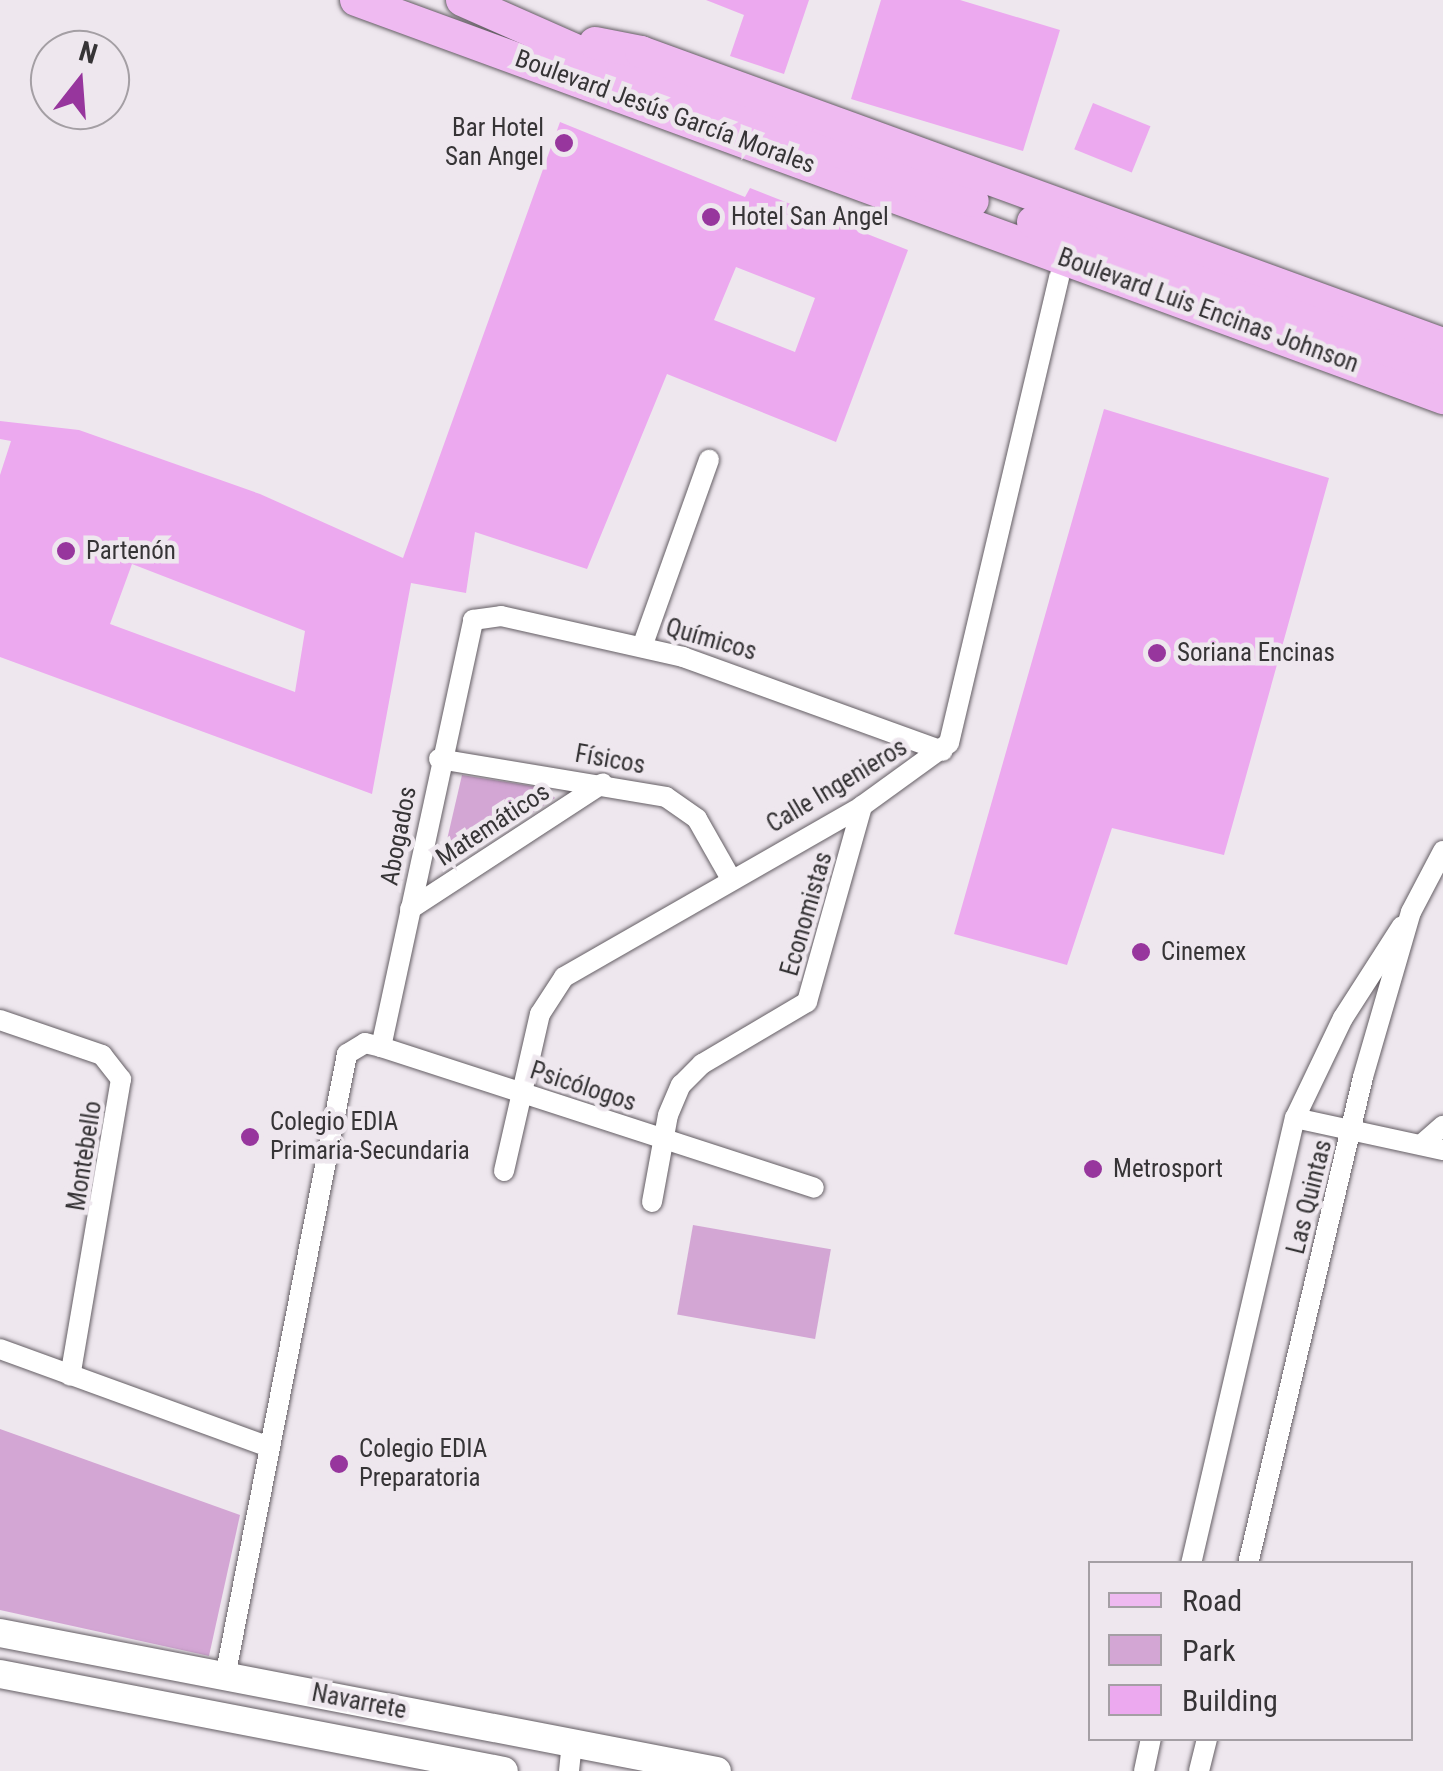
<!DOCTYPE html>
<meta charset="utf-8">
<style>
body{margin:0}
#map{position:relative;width:1443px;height:1771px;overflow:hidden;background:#eee7ee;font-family:"Roboto Condensed",sans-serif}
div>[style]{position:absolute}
.green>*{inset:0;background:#d3a6d4;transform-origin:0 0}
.building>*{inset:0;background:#eca9ef;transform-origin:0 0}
.roads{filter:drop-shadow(0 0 2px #645e64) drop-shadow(0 0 2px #645e64)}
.minor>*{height:20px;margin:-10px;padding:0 10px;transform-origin:10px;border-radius:10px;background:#fff}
.secondary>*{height:28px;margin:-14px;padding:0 14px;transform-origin:14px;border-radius:14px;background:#fff}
.primary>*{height:32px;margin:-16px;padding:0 16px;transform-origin:16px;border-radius:16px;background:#efbaf1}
.dots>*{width:28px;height:28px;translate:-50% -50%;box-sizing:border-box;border:5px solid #eee7ee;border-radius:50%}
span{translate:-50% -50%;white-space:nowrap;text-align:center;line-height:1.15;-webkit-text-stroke:9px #eee7ee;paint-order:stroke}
.street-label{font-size:25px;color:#363436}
.poi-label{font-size:25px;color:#363436}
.right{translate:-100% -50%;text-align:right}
.left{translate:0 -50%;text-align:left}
.legend{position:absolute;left:1088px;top:1561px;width:325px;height:180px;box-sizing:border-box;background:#eee7ee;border:2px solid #a49fa4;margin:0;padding:12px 18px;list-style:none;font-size:30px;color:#363436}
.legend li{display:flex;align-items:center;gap:20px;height:50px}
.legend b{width:50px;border:2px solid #a49fa4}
.north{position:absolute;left:30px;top:30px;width:100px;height:100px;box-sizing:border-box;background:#eee7ee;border:2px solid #a49fa4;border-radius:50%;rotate:17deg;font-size:28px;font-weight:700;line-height:40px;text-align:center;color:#363436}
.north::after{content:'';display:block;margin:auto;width:35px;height:45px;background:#97369d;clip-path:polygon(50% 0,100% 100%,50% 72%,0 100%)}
</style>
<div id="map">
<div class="green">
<div style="clip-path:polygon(462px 775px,545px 788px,555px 798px,455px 863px,447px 862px,443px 857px)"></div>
<div style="left:693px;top:1225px;width:140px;height:91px;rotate:10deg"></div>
<div style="clip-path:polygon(0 1429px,240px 1515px,209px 1656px,0 1610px)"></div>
</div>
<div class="building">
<div style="clip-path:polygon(706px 0,809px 0,784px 74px,730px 56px,744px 15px)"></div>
<div style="clip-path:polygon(881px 0,960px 0,1060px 30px,1023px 151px,851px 99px)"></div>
<div style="left:1093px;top:103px;width:62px;height:50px;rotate:22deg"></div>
<div style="clip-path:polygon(evenodd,560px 122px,745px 197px,750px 188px,908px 250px,836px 442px,667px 374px,587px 569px,475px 532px,466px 593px,411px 583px,372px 794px,0 657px,0 475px,11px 441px,0 439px,0 421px,79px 430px,260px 494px,403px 558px,560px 122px,736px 267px,815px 298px,795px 352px,714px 320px,736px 267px,560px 122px,132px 564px,305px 631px,295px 692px,110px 624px,132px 564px)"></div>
<div style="clip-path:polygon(1104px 409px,1329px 478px,1224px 855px,1112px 828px,1067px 965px,954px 934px)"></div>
</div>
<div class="roads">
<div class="minor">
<div style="left:642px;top:647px;width:199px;rotate:-70.3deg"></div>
<div style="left:439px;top:759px;width:230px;rotate:9.5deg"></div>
<div style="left:666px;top:797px;width:38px;rotate:35deg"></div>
<div style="left:697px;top:819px;width:67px;rotate:60.4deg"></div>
<div style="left:410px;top:909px;width:230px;rotate:-33.1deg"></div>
<div style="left:0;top:1020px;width:108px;rotate:18.9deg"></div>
<div style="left:102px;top:1055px;width:31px;rotate:52deg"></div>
<div style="left:121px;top:1079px;width:301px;rotate:99.7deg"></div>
<div style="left:381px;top:1047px;width:437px;rotate:-77.8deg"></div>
<div style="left:473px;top:620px;width:28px;rotate:-8deg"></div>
<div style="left:501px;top:616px;width:187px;rotate:12.7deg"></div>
<div style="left:683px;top:657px;width:276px;rotate:19.9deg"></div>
<div style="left:1295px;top:1118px;width:151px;rotate:12.2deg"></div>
<div style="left:1422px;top:1144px;width:28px;rotate:-41deg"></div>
<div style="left:504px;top:1171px;width:161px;rotate:-77.1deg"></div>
<div style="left:540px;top:1014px;width:44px;rotate:-57deg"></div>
<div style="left:564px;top:977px;width:344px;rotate:-29.8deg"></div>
<div style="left:862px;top:806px;width:107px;rotate:-35.9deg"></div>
<div style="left:949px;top:743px;width:479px;rotate:-76.7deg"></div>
<div style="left:652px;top:1202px;width:88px;rotate:-79.6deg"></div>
<div style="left:668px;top:1115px;width:33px;rotate:-67deg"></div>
<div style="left:681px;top:1085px;width:30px;rotate:-45deg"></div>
<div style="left:702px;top:1064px;width:122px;rotate:-30.6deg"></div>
<div style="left:807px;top:1002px;width:204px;rotate:-74.3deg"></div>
<div style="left:0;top:1349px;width:286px;rotate:20deg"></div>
<div style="left:1191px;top:1564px;width:458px;rotate:-76.9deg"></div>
<div style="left:1295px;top:1118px;width:111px;rotate:-64.4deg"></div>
<div style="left:1343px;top:1018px;width:109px;rotate:-57.3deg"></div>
<div style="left:1248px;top:1564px;width:500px;rotate:-76.71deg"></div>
<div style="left:1363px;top:1077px;width:172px;rotate:-73.8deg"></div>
<div style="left:1411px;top:912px;width:69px;rotate:-62.3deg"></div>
<div style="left:225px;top:1677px;width:635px;rotate:-78.92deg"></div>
<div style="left:347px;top:1054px;width:21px;rotate:-31deg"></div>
<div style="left:365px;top:1043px;width:16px;rotate:14deg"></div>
<div style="left:381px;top:1047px;width:455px;rotate:18deg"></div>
<div style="left:569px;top:1771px;width:28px;rotate:-84deg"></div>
<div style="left:1144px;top:1771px;width:34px;rotate:-78deg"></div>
<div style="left:1199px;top:1771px;width:34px;rotate:-76deg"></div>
</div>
<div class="secondary">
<div style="left:0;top:1633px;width:730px;rotate:10.89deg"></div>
<div style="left:0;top:1674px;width:513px;rotate:10.89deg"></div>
</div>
<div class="primary">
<div style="left:356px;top:0;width:1158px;rotate:20.11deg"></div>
<div style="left:462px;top:0;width:176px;rotate:23.8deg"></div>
<div style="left:623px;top:71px;width:373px;rotate:20.4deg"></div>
<div style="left:595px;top:43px;width:47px;rotate:11.1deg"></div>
<div style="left:641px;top:52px;width:854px;rotate:20.01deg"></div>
<div style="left:1033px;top:222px;width:436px;rotate:19.8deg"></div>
</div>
</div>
<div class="dots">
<div style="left:564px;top:143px;background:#97369d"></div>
<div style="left:711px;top:217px;background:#97369d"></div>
<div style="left:66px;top:551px;background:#97369d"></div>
<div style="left:1157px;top:653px;background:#97369d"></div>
<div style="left:1141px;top:952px;background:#97369d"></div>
<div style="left:250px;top:1137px;background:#97369d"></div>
<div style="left:1093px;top:1169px;background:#97369d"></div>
<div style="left:339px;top:1464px;background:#97369d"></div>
</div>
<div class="street-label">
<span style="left:665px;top:112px;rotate:20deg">Boulevard Jesús García Morales</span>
<span style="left:1208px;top:311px;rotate:20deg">Boulevard Luis Encinas Johnson</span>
<span style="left:711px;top:640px;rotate:16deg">Químicos</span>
<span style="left:610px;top:760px;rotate:10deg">Físicos</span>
<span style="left:837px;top:786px;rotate:-31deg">Calle Ingenieros</span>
<span style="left:493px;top:825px;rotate:-33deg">Matemáticos</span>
<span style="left:399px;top:836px;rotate:-79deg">Abogados</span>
<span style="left:807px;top:914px;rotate:-74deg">Economistas</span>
<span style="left:583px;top:1087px;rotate:18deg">Psicólogos</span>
<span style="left:85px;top:1156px;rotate:-81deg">Montebello</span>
<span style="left:1310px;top:1197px;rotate:-76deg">Las Quintas</span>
<span style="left:359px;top:1702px;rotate:11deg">Navarrete</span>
</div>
<div class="poi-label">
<span class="right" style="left:544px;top:143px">Bar Hotel<br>San Angel</span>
<span class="left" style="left:731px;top:217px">Hotel San Angel</span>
<span class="left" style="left:86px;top:551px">Partenón</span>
<span class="left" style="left:1177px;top:653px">Soriana Encinas</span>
<span class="left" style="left:1161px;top:952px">Cinemex</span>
<span class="left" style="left:270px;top:1137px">Colegio EDIA<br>Primaria-Secundaria</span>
<span class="left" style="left:1113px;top:1169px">Metrosport</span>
<span class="left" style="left:359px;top:1464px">Colegio EDIA<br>Preparatoria</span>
</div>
<ul class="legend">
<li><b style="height:12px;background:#efbaf1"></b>Road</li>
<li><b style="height:28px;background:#d3a6d4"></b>Park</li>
<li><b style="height:28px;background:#eca9ef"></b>Building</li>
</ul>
<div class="north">N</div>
</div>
